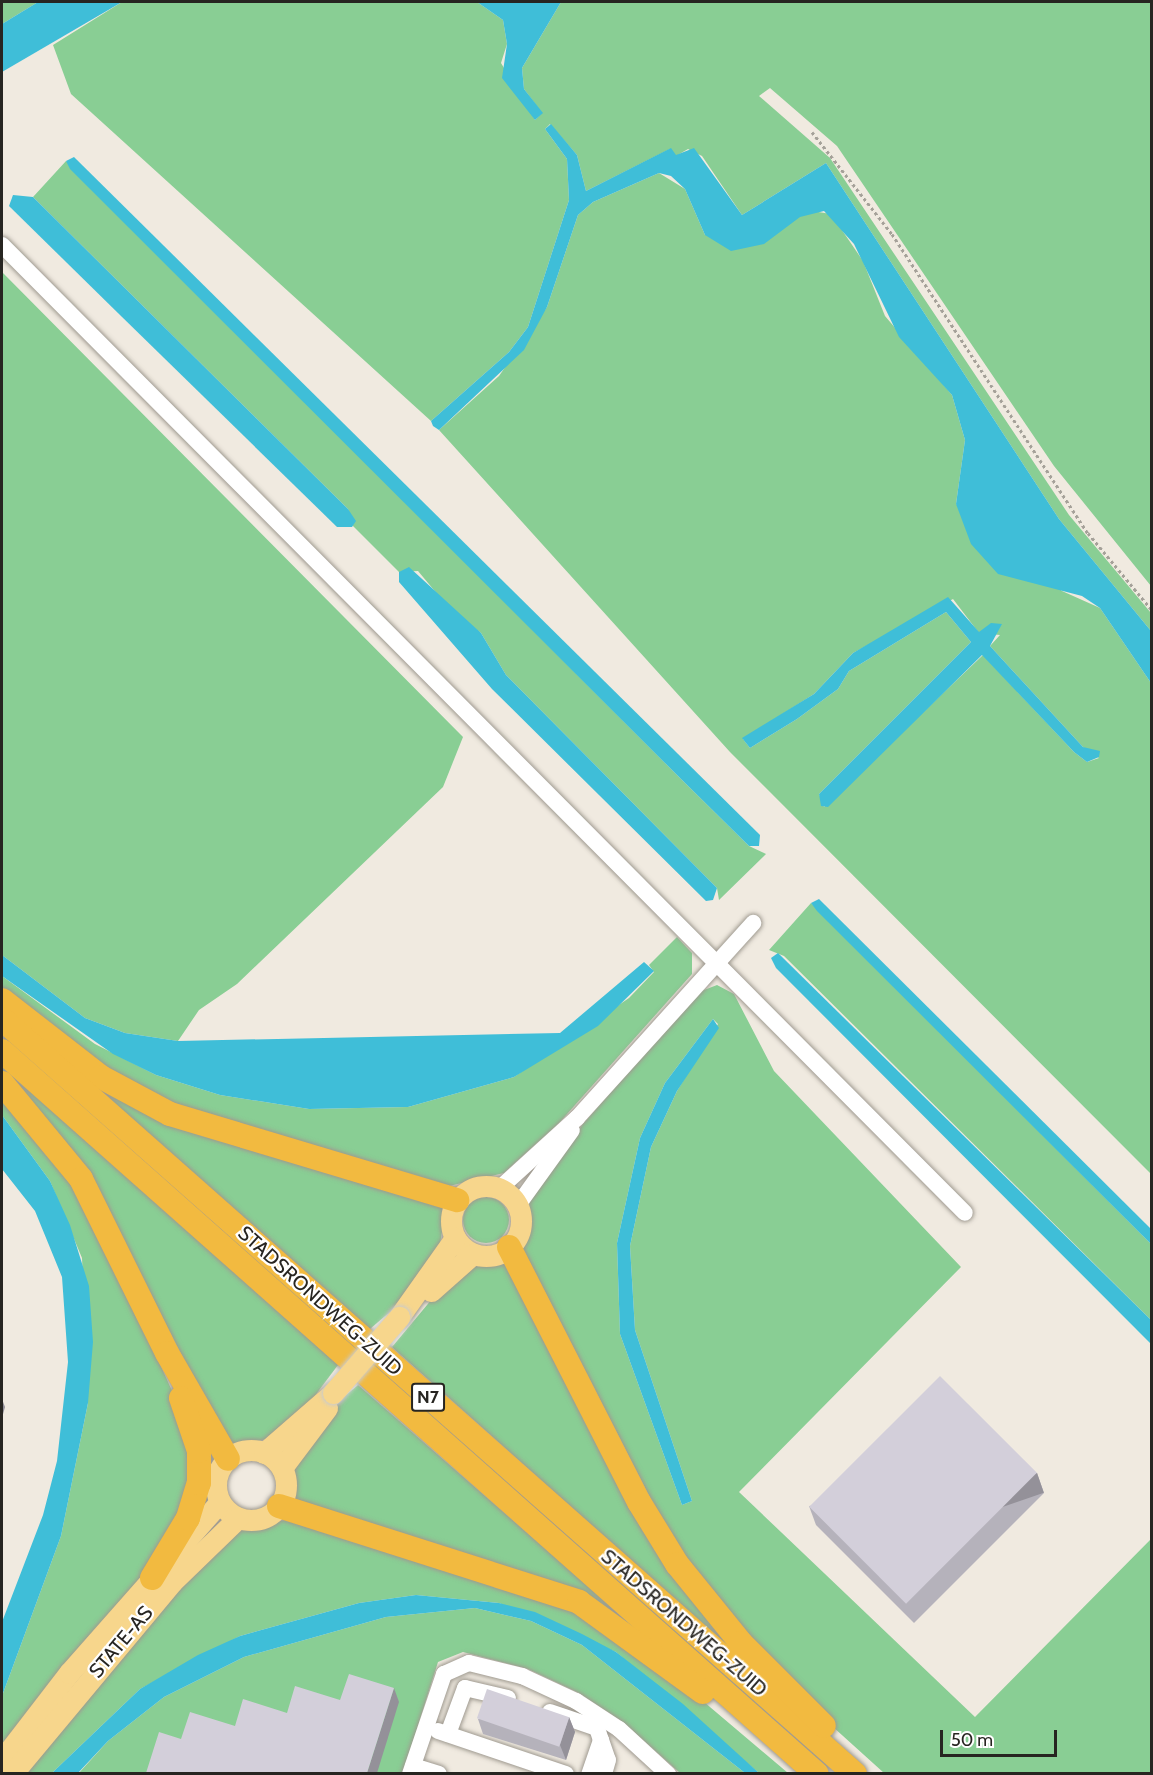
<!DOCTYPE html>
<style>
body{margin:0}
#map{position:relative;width:1153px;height:1775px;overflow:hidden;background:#f0eae0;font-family:Cabin,sans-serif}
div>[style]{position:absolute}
.green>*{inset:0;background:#89ce94}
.round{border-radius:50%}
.water>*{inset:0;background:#3fbed8}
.path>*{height:3px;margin-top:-1.5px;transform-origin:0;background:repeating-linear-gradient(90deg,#a5a199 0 3px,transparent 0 6px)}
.roads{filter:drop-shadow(0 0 2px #9f9a90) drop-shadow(0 0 2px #9f9a90)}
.minor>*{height:16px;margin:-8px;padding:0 8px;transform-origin:8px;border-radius:8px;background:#fff}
.major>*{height:21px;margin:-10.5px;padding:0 10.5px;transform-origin:10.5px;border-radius:10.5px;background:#f7d68c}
.major>.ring{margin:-10.5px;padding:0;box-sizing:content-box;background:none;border:21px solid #f7d68c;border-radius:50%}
.highway>*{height:24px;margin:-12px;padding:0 12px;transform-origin:12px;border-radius:12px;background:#f2ba40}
.bridges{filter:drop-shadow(0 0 2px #cbcbca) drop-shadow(0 0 2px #cbcbca)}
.major-bridge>*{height:21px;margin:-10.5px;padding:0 10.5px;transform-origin:10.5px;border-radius:10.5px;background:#f7d68c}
.wall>*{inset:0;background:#b5b2bb}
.shaded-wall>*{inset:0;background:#949199;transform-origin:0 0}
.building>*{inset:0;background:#d3cfda;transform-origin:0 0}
span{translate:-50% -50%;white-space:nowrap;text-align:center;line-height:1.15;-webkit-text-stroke:4.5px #fff;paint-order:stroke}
.shield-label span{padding:2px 4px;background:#fff;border:2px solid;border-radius:4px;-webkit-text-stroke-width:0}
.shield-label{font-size:18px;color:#272521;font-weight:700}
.street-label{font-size:20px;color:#272521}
.frame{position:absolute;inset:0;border:3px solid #272521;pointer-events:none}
.scale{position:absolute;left:940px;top:1730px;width:117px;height:27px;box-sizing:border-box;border:3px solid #272521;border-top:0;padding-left:8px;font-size:18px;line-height:21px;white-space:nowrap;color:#272521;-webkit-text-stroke:4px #fff;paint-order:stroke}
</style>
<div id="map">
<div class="green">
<div style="clip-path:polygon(2px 2px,38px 2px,2px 24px)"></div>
<div style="clip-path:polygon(122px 2px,477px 2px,503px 20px,507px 44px,501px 63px,535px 120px,542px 113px,524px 89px,522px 68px,561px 2px,1151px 2px,1151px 586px,1054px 466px,837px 146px,770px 88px,759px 96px,830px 158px,1069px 515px,1151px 613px,1151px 631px,1059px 519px,826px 163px,742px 215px,702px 156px,688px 149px,676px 156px,670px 149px,586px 191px,577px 155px,550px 124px,545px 129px,567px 159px,569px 200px,528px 327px,509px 352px,431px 421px,71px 94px,53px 45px)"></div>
<div style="clip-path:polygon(66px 161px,679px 777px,749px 846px,766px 854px,719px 900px,717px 888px,506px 675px,481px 633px,449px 608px,418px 571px,399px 572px,353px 526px,348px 509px,33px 197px)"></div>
<div style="clip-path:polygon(evenodd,659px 173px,685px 189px,705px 235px,812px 211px,831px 214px,863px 261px,885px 316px,952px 395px,965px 440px,956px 504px,1062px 591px,1100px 608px,1151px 683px,1151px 1174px,730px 752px,439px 430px,499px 376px,547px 307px,578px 215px,593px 202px,659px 173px,953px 599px,979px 633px,1000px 635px,990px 646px,1083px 747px,1099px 758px,1087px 762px,1074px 752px,983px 655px,824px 807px,819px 794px,971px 642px,946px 612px,849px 671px,838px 689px,797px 719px,750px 748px,743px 739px,814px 694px,853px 653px,953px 599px)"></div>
<div style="clip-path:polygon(2px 272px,463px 737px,443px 787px,237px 984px,199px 1010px,178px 1041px,125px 1033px,85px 1018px,2px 955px)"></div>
<div style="clip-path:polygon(811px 903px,1151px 1244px,1151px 1320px,784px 956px,769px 950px)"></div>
<div style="clip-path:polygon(677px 937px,692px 953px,692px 974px,559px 1123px,504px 1173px,445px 1187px,143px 1094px,2px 992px,2px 976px,95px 1044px,156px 1075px,220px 1095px,309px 1109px,408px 1107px,514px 1077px,629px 998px,654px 972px,649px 965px)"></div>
<div style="clip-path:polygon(evenodd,717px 985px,734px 994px,774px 1071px,961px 1267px,739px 1492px,975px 1717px,1151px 1539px,1151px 1773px,884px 1773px,812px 1708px,682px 1560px,523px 1249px,530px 1201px,583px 1124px,699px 992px,717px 985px,713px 1019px,718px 1024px,677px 1091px,651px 1147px,630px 1246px,635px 1330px,692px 1501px,682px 1505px,620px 1334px,617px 1243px,640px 1138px,665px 1083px,713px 1019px)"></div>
<div style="clip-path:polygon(2px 1065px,338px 1365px,314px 1397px,266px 1439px,230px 1449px,108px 1212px,2px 1074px)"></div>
<div style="clip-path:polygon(96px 1088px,446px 1206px,440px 1244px,391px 1311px,370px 1329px)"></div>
<div style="clip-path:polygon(2px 1091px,83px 1194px,183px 1415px,192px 1486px,147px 1570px,2px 1747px,2px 1696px,61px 1536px,88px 1403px,82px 1258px,50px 1181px,2px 1115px)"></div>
<div class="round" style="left:463px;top:1197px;width:46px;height:46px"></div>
<div style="clip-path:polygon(506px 1258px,534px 1308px,758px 1674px,392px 1347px,437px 1293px,472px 1265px)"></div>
<div style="clip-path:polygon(358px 1385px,620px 1614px,616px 1620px,290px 1502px,295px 1466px,338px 1402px)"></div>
<div style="clip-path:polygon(290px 1519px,550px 1597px,671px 1674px,788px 1773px,759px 1773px,616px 1652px,499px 1603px,416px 1595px,359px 1603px,240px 1636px,140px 1689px,52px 1773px,20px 1774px,158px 1607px,238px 1530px)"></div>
<div style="clip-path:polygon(475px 1608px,531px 1621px,582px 1645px,745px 1773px,680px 1773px,623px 1722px,579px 1693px,528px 1669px,463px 1652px,438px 1662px,403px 1773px,78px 1774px,108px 1741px,164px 1697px,244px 1657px,386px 1617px)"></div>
</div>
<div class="water">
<div style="clip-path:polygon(38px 2px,122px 2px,2px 72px,2px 24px)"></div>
<div style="clip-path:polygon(477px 2px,561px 2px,522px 68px,524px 89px,543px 113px,535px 120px,502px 78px,507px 44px,503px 20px)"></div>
<div style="clip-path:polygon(551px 124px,577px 155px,586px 191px,671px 148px,676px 155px,694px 148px,742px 215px,826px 163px,1059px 519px,1151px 631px,1151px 683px,1100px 608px,1082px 596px,998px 574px,971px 544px,956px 504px,965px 440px,952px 395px,899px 337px,854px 244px,824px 211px,800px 217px,764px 244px,731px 251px,705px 235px,685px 189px,671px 176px,659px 173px,593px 202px,578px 215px,547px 307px,524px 350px,439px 430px,433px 426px,431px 421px,509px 352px,528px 327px,569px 200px,567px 159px,545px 129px)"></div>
<div style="clip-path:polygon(74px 157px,760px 835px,759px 846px,749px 846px,679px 777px,70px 169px,66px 161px)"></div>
<div style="clip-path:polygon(13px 195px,33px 197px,348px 509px,356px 521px,352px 527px,337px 527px,120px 315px,9px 206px)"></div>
<div style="clip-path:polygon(409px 567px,481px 633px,506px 675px,717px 888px,713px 900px,706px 901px,492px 689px,399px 582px,399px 572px)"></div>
<div style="clip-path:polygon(948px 597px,979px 632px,991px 623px,1002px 624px,990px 646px,1083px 747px,1100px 751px,1099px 757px,1087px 762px,1074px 752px,982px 655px,828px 807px,821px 806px,819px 794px,971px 642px,946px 612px,849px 671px,838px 689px,797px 719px,750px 748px,742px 738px,814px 694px,853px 653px)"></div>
<div style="clip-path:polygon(819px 899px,1151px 1229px,1151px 1244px,817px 911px,811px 903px)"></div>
<div style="clip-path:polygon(778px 953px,1151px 1320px,1151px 1344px,776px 968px,771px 958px)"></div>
<div style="clip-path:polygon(2px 955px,85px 1018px,125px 1033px,178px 1041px,560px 1033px,644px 962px,654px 971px,598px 1026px,514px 1077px,408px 1107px,309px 1109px,220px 1095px,156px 1075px,113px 1054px,2px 976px)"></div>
<div style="clip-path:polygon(713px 1019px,719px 1028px,677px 1091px,651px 1147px,630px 1246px,635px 1330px,692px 1501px,682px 1505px,620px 1334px,617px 1243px,640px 1138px,665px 1083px)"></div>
<div style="clip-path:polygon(2px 1115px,50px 1181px,70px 1225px,89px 1286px,93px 1342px,88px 1403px,61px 1536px,2px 1696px,2px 1622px,43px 1515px,57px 1461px,68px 1362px,62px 1277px,35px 1211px,2px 1169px)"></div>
<div style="clip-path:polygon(416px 1595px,499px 1603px,535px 1612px,582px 1634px,616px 1652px,683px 1704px,759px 1773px,745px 1773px,582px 1645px,531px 1621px,475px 1608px,386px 1617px,244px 1657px,164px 1697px,108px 1741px,78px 1773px,52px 1773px,140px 1689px,198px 1655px,240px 1636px,359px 1603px)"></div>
</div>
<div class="path">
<div style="left:812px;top:132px;width:130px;rotate:51.9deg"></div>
<div style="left:892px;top:234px;width:358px;rotate:56.8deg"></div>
<div style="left:1088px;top:533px;width:100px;rotate:50.3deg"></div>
</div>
<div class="roads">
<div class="minor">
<div style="left:2px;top:245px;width:1365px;rotate:45.15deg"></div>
<div style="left:500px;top:1188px;width:104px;rotate:-42.3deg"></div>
<div style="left:577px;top:1118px;width:263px;rotate:-47.9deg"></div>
<div style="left:518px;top:1205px;width:92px;rotate:-54.2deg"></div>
<div style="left:550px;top:1712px;width:50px;rotate:18.8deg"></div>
<div style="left:597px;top:1728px;width:13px;rotate:72deg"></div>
<div style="left:601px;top:1740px;width:36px;rotate:109deg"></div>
<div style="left:438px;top:1731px;width:135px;rotate:18.6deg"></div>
<div style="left:448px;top:1734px;width:49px;rotate:-69.7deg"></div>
<div style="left:465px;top:1688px;width:44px;rotate:13.1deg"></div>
<div style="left:601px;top:1740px;width:21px;rotate:71deg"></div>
<div style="left:608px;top:1760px;width:15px;rotate:106deg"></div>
<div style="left:413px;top:1766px;width:27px;rotate:17deg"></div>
<div style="left:410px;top:1774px;width:106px;rotate:-71.2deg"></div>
<div style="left:444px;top:1674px;width:27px;rotate:-24deg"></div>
<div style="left:469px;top:1663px;width:55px;rotate:13.8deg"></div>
<div style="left:522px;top:1676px;width:60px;rotate:24.8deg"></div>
<div style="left:576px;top:1701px;width:51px;rotate:33.1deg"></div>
<div style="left:619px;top:1729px;width:67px;rotate:42.6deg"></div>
</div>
<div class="major">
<div class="ring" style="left:451px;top:1186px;width:49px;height:49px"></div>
<div style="left:431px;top:1291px;width:56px;rotate:-41.4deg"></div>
<div style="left:399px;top:1317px;width:97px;rotate:-54.7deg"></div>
<div class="ring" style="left:216px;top:1450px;width:49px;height:49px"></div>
<div style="left:264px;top:1453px;width:91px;rotate:-41deg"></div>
<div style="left:282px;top:1468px;width:75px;rotate:-53.1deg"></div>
<div style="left:2px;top:1760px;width:110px;rotate:-52.4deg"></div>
<div style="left:69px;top:1673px;width:228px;rotate:-48.6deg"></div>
<div style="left:12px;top:1774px;width:250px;rotate:-50.2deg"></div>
<div style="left:172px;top:1582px;width:92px;rotate:-44.1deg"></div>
</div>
<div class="highway">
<div style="left:2px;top:1000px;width:125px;rotate:37.9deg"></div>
<div style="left:101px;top:1077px;width:78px;rotate:28.2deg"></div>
<div style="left:170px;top:1114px;width:300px;rotate:16.7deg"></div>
<div style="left:2px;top:1019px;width:1139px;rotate:41.51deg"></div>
<div style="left:2px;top:1051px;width:1089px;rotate:41.58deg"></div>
<div style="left:2px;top:1083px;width:124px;rotate:50.5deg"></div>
<div style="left:81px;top:1179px;width:194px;rotate:63.7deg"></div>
<div style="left:167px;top:1353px;width:122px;rotate:60.1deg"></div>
<div style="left:509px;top:1247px;width:286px;rotate:63deg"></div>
<div style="left:639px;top:1502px;width:73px;rotate:58.5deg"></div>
<div style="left:677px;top:1564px;width:102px;rotate:51deg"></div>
<div style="left:741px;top:1643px;width:117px;rotate:45deg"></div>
<div style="left:279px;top:1506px;width:315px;rotate:17.7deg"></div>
<div style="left:579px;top:1602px;width:153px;rotate:36deg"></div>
<div style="left:152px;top:1578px;width:70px;rotate:-59deg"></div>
<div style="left:188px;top:1518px;width:37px;rotate:-73deg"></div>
<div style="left:199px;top:1483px;width:32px;rotate:-90deg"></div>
<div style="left:199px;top:1451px;width:56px;rotate:-108.8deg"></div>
</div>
</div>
<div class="bridges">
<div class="major-bridge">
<div style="left:333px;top:1393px;width:101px;rotate:-49deg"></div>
</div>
</div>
<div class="wall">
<div style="clip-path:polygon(1037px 1473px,1044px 1493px,914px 1623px,816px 1525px,809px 1506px)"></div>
<div style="clip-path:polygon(569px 1717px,575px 1732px,566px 1760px,483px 1734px,478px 1719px)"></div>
</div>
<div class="shaded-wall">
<div style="clip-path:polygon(2px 1399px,5px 1407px,2px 1418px)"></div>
<div style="left:1037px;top:1473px;width:21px;height:185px;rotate:71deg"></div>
<div style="clip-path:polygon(394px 1688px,399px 1702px,377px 1773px,367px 1773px)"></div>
<div style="clip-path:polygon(569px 1717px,575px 1732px,566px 1760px,560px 1745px)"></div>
</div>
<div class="building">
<div style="left:940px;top:1376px;width:137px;height:185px;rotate:45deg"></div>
<div style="clip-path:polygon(349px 1674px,394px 1688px,367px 1773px,146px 1773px,159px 1732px,181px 1739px,190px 1712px,235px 1726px,243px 1699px,287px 1713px,295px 1686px,340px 1700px)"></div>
<div style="left:487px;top:1689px;width:87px;height:31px;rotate:19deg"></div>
</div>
<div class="shield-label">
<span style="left:428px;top:1397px">N7</span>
</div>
<div class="street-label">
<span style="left:320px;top:1301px;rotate:42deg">STADSRONDWEG-ZUID</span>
<span style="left:684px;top:1623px;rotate:41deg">STADSRONDWEG-ZUID</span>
<span style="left:121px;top:1642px;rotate:-50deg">STATE-AS</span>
</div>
<div class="frame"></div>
<div class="scale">50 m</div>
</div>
